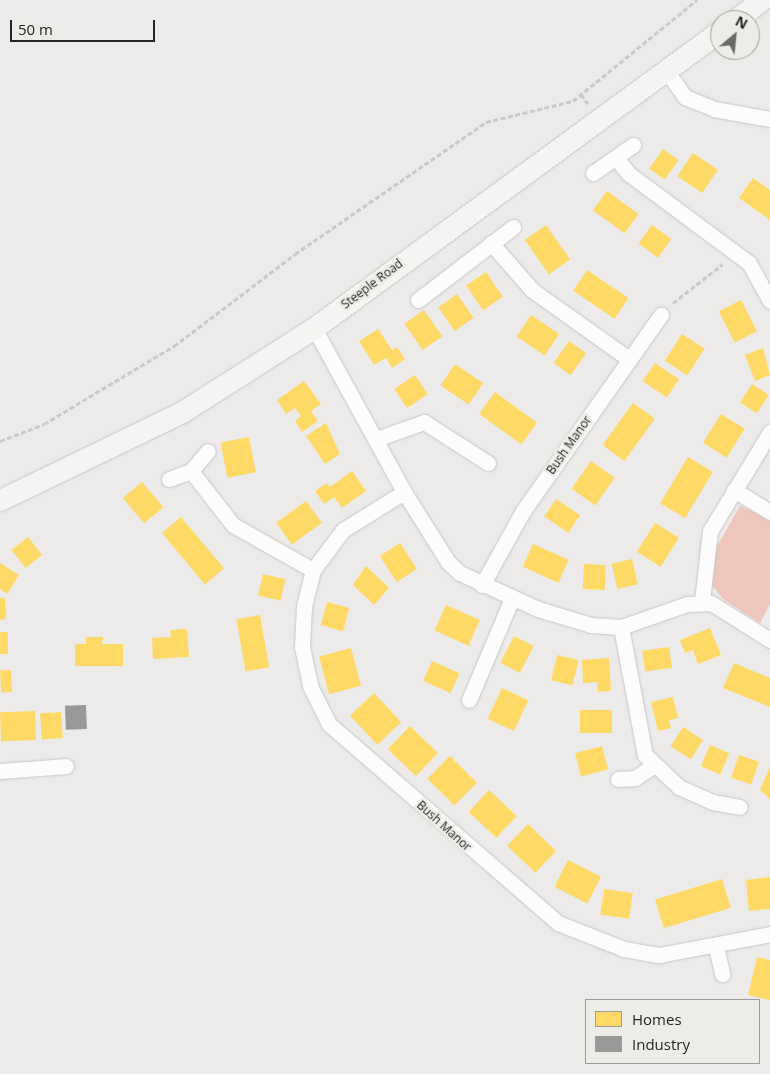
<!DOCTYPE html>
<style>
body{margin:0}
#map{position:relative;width:770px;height:1074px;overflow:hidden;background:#ecebea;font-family:"Open Sans",sans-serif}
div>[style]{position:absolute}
.green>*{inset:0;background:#edc7bd}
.homes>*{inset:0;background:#ffd966;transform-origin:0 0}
.industry>*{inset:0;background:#999;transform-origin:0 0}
.path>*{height:3px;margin-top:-1.5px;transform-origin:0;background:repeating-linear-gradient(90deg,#cacaca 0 5px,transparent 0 7.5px)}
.roads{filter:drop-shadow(0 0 1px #c7c6c5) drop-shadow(0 0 1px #c7c6c5)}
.street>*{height:15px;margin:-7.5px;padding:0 7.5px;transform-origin:7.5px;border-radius:7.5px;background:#fcfcfc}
.secondary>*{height:21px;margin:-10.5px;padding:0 10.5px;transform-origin:10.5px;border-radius:10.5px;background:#f4f5f2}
span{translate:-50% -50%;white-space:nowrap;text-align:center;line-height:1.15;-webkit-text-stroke:5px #edece9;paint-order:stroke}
.street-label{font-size:12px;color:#252524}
.legend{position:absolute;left:585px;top:999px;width:175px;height:65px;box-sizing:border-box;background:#edece9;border:1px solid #9d9c9a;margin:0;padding:6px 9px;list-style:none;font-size:15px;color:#252524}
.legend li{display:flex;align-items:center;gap:10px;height:25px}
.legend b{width:25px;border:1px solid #9d9c9a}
.north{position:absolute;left:710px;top:10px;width:50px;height:50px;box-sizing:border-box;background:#edece9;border:1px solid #9d9c9a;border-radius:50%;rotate:28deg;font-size:14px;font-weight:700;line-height:20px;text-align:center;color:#252524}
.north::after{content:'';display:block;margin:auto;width:18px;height:22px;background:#6b6a69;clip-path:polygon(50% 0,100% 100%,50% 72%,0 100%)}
.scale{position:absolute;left:10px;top:20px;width:145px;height:22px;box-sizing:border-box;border:2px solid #252524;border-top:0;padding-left:6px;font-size:15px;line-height:18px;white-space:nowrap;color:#252524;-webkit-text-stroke:4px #edece9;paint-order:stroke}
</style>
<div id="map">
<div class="green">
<div style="clip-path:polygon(740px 506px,770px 519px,770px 604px,760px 623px,723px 599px,711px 584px,716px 548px)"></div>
</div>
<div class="homes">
<div style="left:663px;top:149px;width:19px;height:24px;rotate:35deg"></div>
<div style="left:693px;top:153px;width:30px;height:28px;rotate:34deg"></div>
<div style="clip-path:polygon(753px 178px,770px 190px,770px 220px,739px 198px)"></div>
<div style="left:607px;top:191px;width:39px;height:24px;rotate:36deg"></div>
<div style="left:546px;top:225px;width:42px;height:26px;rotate:55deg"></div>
<div style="left:652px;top:225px;width:24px;height:23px;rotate:36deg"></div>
<div style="left:587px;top:270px;width:50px;height:25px;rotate:34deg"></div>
<div style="left:486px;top:272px;width:30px;height:24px;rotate:56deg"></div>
<div style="left:457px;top:294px;width:29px;height:23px;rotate:55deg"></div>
<div style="left:741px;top:300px;width:35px;height:25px;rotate:63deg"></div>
<div style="left:424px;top:310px;width:32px;height:24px;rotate:55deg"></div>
<div style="left:531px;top:315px;width:34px;height:26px;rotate:34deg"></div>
<div style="clip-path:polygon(378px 329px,392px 350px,397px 347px,405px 359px,392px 368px,386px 358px,374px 365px,359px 341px)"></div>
<div style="left:682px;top:334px;width:27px;height:32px;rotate:33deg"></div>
<div style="left:569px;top:341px;width:21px;height:27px;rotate:35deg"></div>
<div style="clip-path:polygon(763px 348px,770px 375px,755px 381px,745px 355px)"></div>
<div style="left:655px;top:363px;width:29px;height:22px;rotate:34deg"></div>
<div style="left:455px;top:364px;width:34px;height:26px;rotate:34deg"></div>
<div style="left:415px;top:375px;width:23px;height:25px;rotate:56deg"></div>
<div style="clip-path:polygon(304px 381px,321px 404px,311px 411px,318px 421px,302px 432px,295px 421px,301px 416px,295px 408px,286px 414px,277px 400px)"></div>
<div style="left:752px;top:384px;width:20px;height:22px;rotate:33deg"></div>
<div style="left:495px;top:392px;width:52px;height:27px;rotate:36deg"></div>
<div style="left:633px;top:403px;width:27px;height:52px;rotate:36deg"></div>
<div style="left:721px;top:414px;width:28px;height:34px;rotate:32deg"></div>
<div style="clip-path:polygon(326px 423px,340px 454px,325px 464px,306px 436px)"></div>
<div style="left:249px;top:437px;width:36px;height:29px;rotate:79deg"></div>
<div style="left:688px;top:457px;width:29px;height:54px;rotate:31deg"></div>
<div style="left:591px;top:461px;width:29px;height:34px;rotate:35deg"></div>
<div style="clip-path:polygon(352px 471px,366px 491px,342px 508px,334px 497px,324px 504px,315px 491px,327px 483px,330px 487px)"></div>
<div style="left:142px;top:482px;width:33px;height:25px;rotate:50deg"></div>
<div style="left:556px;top:499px;width:29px;height:21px;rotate:34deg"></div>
<div style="left:306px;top:501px;width:27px;height:37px;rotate:54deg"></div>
<div style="left:181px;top:517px;width:67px;height:25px;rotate:50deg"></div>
<div style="left:655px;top:523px;width:28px;height:34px;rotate:32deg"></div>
<div style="left:28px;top:537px;width:23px;height:21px;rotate:52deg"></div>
<div style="left:400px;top:543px;width:31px;height:24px;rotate:57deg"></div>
<div style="left:533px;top:544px;width:39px;height:25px;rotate:24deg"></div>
<div style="left:632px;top:559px;width:26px;height:21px;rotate:77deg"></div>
<div style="clip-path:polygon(0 563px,19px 575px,7px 594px,0 589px)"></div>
<div style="left:584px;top:564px;width:22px;height:25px;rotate:3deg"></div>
<div style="clip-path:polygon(366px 566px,389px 588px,374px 605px,353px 585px)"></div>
<div style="left:263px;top:574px;width:23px;height:22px;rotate:13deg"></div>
<div style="clip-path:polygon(0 598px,5px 598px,6px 619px,0 620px)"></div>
<div style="left:327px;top:602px;width:23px;height:24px;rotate:15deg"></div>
<div style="left:446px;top:605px;width:37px;height:28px;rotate:24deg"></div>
<div style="left:260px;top:615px;width:53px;height:24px;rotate:80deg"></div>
<div style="clip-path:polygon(710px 628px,721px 655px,698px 664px,693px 650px,685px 653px,680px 640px)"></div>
<div style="clip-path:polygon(187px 629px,189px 657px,153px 659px,152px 638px,171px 637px,170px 630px)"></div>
<div style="left:0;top:632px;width:8px;height:22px"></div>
<div style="left:514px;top:636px;width:22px;height:30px;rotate:27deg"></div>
<div style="clip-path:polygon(86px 637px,103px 637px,102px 644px,123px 644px,123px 666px,75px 666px,75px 644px,86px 644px)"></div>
<div style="left:669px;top:647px;width:21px;height:27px;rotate:82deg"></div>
<div style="left:351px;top:648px;width:39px;height:33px;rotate:75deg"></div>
<div style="left:557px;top:655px;width:22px;height:26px;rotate:13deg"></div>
<div style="clip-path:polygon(609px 658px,611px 691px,598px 692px,597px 682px,583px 683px,582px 660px)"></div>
<div style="left:432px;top:661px;width:30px;height:22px;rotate:24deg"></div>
<div style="clip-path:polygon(734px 663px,770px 678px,770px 707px,723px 688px)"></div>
<div style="left:11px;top:670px;width:22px;height:11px;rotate:87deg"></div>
<div style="left:502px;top:688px;width:29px;height:34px;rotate:25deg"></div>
<div style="left:374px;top:693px;width:40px;height:33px;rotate:47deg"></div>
<div style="clip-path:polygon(673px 697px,678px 718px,669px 720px,671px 728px,658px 731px,651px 702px)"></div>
<div style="left:612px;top:710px;width:23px;height:32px;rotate:90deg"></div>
<div style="left:35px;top:711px;width:29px;height:35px;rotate:88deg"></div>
<div style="left:61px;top:712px;width:26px;height:21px;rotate:86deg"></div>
<div style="left:410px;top:726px;width:39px;height:32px;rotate:44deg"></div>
<div style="left:683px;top:727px;width:24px;height:23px;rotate:33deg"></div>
<div style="left:710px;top:745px;width:21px;height:23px;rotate:23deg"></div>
<div style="left:602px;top:746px;width:24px;height:28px;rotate:75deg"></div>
<div style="left:739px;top:755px;width:21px;height:24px;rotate:19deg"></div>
<div style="left:450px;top:756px;width:38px;height:32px;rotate:45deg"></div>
<div style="clip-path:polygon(770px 767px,770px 799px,760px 790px)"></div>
<div style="left:489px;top:790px;width:38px;height:30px;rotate:43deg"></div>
<div style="left:528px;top:824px;width:39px;height:30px;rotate:44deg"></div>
<div style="left:568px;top:860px;width:37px;height:30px;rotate:27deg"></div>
<div style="clip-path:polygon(770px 877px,770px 909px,749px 911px,746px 880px)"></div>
<div style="left:722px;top:879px;width:30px;height:70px;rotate:73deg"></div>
<div style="left:604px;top:889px;width:29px;height:26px;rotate:8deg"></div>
<div style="clip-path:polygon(757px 957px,770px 960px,770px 1000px,748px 995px)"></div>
</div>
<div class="industry">
<div style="left:86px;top:705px;width:24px;height:21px;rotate:88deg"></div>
</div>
<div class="path">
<div style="left:581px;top:94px;width:12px;rotate:55deg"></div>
<div style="left:673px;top:303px;width:63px;rotate:-38deg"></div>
<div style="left:0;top:441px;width:47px;rotate:-21.1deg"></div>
<div style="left:44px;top:424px;width:152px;rotate:-31deg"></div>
<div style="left:174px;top:346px;width:152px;rotate:-37.2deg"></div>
<div style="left:295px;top:254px;width:232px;rotate:-34.6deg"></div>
<div style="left:486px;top:122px;width:89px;rotate:-13.6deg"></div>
<div style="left:573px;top:101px;width:160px;rotate:-39.2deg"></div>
</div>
<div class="roads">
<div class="street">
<div style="left:666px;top:70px;width:33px;rotate:55deg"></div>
<div style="left:685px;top:97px;width:31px;rotate:22deg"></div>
<div style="left:714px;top:109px;width:57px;rotate:10.1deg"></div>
<div style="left:616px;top:158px;width:21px;rotate:51deg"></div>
<div style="left:629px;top:174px;width:149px;rotate:36.6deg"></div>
<div style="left:749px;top:263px;width:43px;rotate:61.1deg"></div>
<div style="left:593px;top:173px;width:49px;rotate:-35deg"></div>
<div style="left:491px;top:243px;width:62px;rotate:48.9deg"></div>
<div style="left:532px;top:290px;width:120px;rotate:35.5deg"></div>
<div style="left:418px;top:300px;width:120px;rotate:-37.5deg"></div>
<div style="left:314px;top:328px;width:187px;rotate:61.2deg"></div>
<div style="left:404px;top:492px;width:83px;rotate:57.8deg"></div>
<div style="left:448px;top:562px;width:16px;rotate:43deg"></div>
<div style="left:460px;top:573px;width:86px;rotate:24.8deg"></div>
<div style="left:538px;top:609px;width:55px;rotate:16.8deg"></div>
<div style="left:591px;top:625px;width:30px;rotate:4deg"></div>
<div style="left:621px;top:627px;width:70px;rotate:-19.2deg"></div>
<div style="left:687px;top:604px;width:24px;rotate:-2deg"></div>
<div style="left:711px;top:603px;width:70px;rotate:32.1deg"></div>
<div style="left:376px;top:439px;width:51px;rotate:-19.5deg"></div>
<div style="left:424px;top:422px;width:76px;rotate:32.6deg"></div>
<div style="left:191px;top:471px;width:68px;rotate:52.1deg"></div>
<div style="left:233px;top:525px;width:92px;rotate:29.4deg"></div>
<div style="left:169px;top:479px;width:23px;rotate:-20deg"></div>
<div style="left:191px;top:471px;width:26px;rotate:-50deg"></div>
<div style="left:734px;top:490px;width:42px;rotate:31.4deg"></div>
<div style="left:404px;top:492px;width:72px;rotate:148.1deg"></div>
<div style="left:343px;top:530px;width:50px;rotate:126.9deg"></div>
<div style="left:313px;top:570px;width:38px;rotate:104deg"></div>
<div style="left:304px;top:607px;width:40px;rotate:92.9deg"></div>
<div style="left:302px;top:647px;width:40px;rotate:78deg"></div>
<div style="left:310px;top:686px;width:42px;rotate:63.4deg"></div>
<div style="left:329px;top:724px;width:303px;rotate:41deg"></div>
<div style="left:558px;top:923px;width:71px;rotate:21.5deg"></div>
<div style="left:624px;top:949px;width:36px;rotate:10deg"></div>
<div style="left:659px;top:955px;width:113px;rotate:-10.7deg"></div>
<div style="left:482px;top:585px;width:85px;rotate:-61deg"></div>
<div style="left:523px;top:511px;width:240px;rotate:-54.9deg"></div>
<div style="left:702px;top:601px;width:70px;rotate:-83.5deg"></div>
<div style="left:710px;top:531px;width:116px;rotate:-58.8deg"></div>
<div style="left:621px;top:627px;width:130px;rotate:79.4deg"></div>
<div style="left:645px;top:755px;width:47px;rotate:43.3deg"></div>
<div style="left:679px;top:787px;width:36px;rotate:24deg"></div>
<div style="left:712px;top:802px;width:28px;rotate:10deg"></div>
<div style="left:469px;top:700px;width:111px;rotate:-67.1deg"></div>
<div style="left:0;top:771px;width:66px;rotate:-4.3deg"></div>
<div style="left:618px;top:779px;width:17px;rotate:-3deg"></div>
<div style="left:635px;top:778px;width:22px;rotate:-34deg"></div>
<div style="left:716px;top:947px;width:28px;rotate:77deg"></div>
</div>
<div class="secondary">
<div style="left:735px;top:20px;width:34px;rotate:-37deg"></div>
<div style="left:0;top:500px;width:202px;rotate:-25.8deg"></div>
<div style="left:182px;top:412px;width:156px;rotate:-32.5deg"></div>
<div style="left:314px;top:328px;width:503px;rotate:-36.19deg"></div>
</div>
</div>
<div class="street-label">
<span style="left:372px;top:284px;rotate:-37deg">Steeple Road</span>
<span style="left:569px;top:445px;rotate:-55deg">Bush Manor</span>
<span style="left:444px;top:826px;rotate:42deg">Bush Manor</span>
</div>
<ul class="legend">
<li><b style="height:14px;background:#ffd966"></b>Homes</li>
<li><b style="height:14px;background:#999"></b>Industry</li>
</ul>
<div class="north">N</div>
<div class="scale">50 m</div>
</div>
